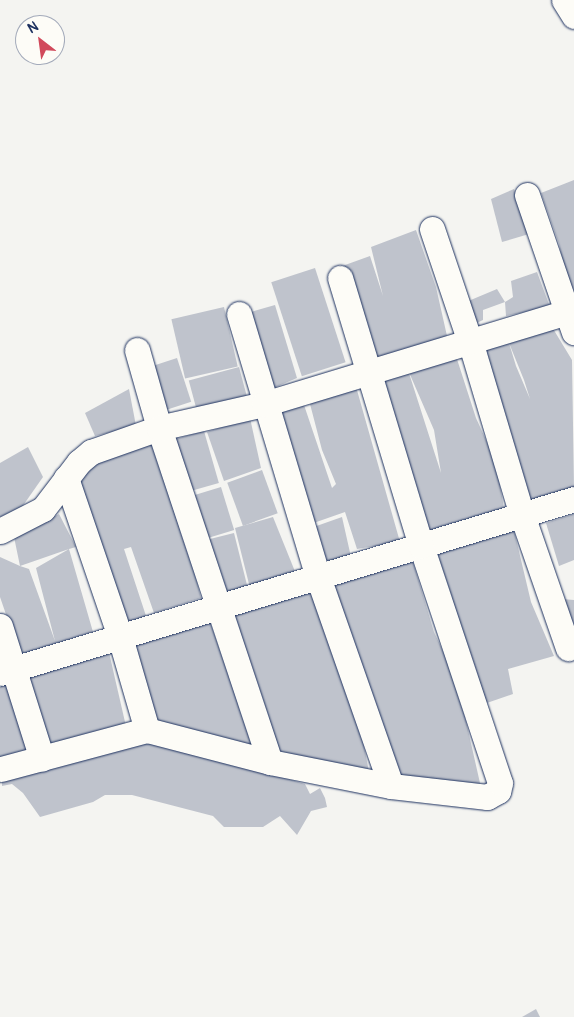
<!DOCTYPE html>
<style>
body{margin:0}
#map{position:relative;width:574px;height:1017px;overflow:hidden;background:#f4f4f1;font-family:Pangolin,sans-serif}
div>[style]{position:absolute}
.building>*{inset:0;background:#bfc3cc;transform-origin:0 0}
.roads{filter:drop-shadow(0 0 1px #1b2f5e) drop-shadow(0 0 1px #1b2f5e)}
.minor>*{height:25px;margin:-12.5px;padding:0 12.5px;transform-origin:12.5px;border-radius:12.5px;background:#fdfcf7}
span{translate:-50% -50%;white-space:nowrap;text-align:center;line-height:1.15;-webkit-text-stroke:5px #fdfcf7;paint-order:stroke}
.north{position:absolute;left:15px;top:15px;width:50px;height:50px;box-sizing:border-box;background:#fdfcf7;border:1px solid #a3aaba;border-radius:50%;rotate:330deg;font-size:14px;font-weight:700;line-height:20px;text-align:center;color:#1b2f5e}
.north::after{content:'';display:block;margin:auto;width:18px;height:22px;background:#d1495b;clip-path:polygon(50% 0,100% 100%,50% 72%,0 100%)}
</style>
<div id="map">
<div class="building">
<div style="clip-path:polygon(574px 180px,574px 302px,571px 303px,559px 244px,541px 193px)"></div>
<div style="clip-path:polygon(514px 189px,529px 234px,502px 242px,491px 199px)"></div>
<div style="clip-path:polygon(416px 230px,436px 287px,447px 336px,375px 363px,334px 269px,370px 256px,383px 296px,371px 247px)"></div>
<div style="left:315px;top:268px;width:99px;height:46px;rotate:72deg"></div>
<div style="clip-path:polygon(537px 272px,550px 307px,506px 316px,505px 302px,483px 310px,483px 320px,466px 328px,466px 302px,497px 289px,505px 302px,513px 297px,511px 281px)"></div>
<div style="clip-path:polygon(275px 305px,297px 378px,264px 392px,244px 314px)"></div>
<div style="left:224px;top:307px;width:61px;height:54px;rotate:77deg"></div>
<div style="clip-path:polygon(evenodd,552px 327px,572px 360px,574px 488px,526px 503px,473px 351px,552px 327px,509px 343px,524px 380px,530px 399px,516px 366px,509px 343px)"></div>
<div style="clip-path:polygon(455px 353px,476px 418px,496px 462px,505px 514px,427px 537px,378px 381px,408px 370px,441px 473px,434px 430px,408px 370px)"></div>
<div style="left:177px;top:358px;width:46px;height:29px;rotate:72deg"></div>
<div style="left:239px;top:367px;width:34px;height:52px;rotate:75deg"></div>
<div style="clip-path:polygon(355px 383px,400px 542px,357px 549px,345px 512px,305px 526px,272px 415px,303px 402px,332px 488px,336px 484px,322px 450px,310px 404px)"></div>
<div style="clip-path:polygon(129px 389px,136px 426px,95px 436px,85px 413px)"></div>
<div style="clip-path:polygon(250px 418px,261px 468px,224px 481px,207px 432px)"></div>
<div style="left:204px;top:431px;width:54px;height:33px;rotate:74deg"></div>
<div style="clip-path:polygon(151px 438px,183px 527px,201px 598px,154px 613px,131px 547px,124px 549px,148px 622px,117px 628px,66px 478px)"></div>
<div style="clip-path:polygon(28px 447px,43px 477px,22px 507px,0 517px,0 463px)"></div>
<div style="left:262px;top:470px;width:46px;height:37px;rotate:70deg"></div>
<div style="left:221px;top:487px;width:45px;height:36px;rotate:73deg"></div>
<div style="clip-path:polygon(59px 514px,76px 547px,69px 549px,93px 632px,20px 655px,0 597px,0 557px,20px 566px,29px 569px,55px 641px,36px 568px,69px 549px,20px 566px,14px 537px)"></div>
<div style="clip-path:polygon(574px 514px,574px 560px,559px 566px,546px 523px)"></div>
<div style="clip-path:polygon(273px 517px,296px 574px,250px 588px,235px 528px)"></div>
<div style="clip-path:polygon(342px 517px,351px 557px,321px 562px,308px 529px)"></div>
<div style="clip-path:polygon(513px 526px,531px 602px,554px 656px,508px 669px,513px 694px,481px 705px,428px 551px)"></div>
<div style="left:234px;top:533px;width:57px;height:34px;rotate:76deg"></div>
<div style="clip-path:polygon(410px 552px,434px 632px,457px 681px,482px 792px,394px 780px,324px 581px)"></div>
<div style="clip-path:polygon(311px 579px,347px 659px,371px 782px,268px 754px,220px 607px)"></div>
<div style="clip-path:polygon(562px 599px,574px 600px,574px 660px,572px 661px)"></div>
<div style="clip-path:polygon(209px 619px,258px 759px,275px 775px,305px 784px,310px 794px,320px 788px,325px 798px,327px 807px,311px 811px,297px 835px,280px 816px,263px 827px,224px 827px,213px 816px,132px 795px,105px 795px,93px 802px,40px 817px,23px 793px,12px 784px,2px 786px,2px 775px,147px 730px,123px 645px)"></div>
<div style="clip-path:polygon(108px 648px,128px 735px,38px 745px,16px 676px)"></div>
<div style="clip-path:polygon(4px 672px,28px 754px,0 764px,0 674px)"></div>
<div style="clip-path:polygon(536px 1009px,540px 1017px,522px 1017px)"></div>
</div>
<div class="roads">
<div class="minor">
<div style="left:564px;top:0;width:19px;rotate:58deg"></div>
<div style="left:527px;top:195px;width:145px;rotate:71.1deg"></div>
<div style="left:432px;top:229px;width:129px;rotate:71.4deg"></div>
<div style="left:473px;top:351px;width:171px;rotate:73.4deg"></div>
<div style="left:522px;top:515px;width:141px;rotate:70.9deg"></div>
<div style="left:239px;top:314px;width:275px;rotate:73.3deg"></div>
<div style="left:318px;top:577px;width:221px;rotate:70.7deg"></div>
<div style="left:137px;top:350px;width:81px;rotate:74.2deg"></div>
<div style="left:159px;top:428px;width:352px;rotate:71.6deg"></div>
<div style="left:66px;top:478px;width:168px;rotate:71.2deg"></div>
<div style="left:120px;top:637px;width:97px;rotate:73.8deg"></div>
<div style="left:0;top:531px;width:48px;rotate:-27.1deg"></div>
<div style="left:43px;top:509px;width:59px;rotate:-52.5deg"></div>
<div style="left:79px;top:462px;width:16px;rotate:-40deg"></div>
<div style="left:91px;top:452px;width:72px;rotate:-19.4deg"></div>
<div style="left:159px;top:428px;width:108px;rotate:-12.9deg"></div>
<div style="left:264px;top:404px;width:324px;rotate:-16.9deg"></div>
<div style="left:0;top:626px;width:139px;rotate:72.5deg"></div>
<div style="left:0;top:673px;width:600px;rotate:-16.86deg"></div>
<div style="left:1px;top:769px;width:151px;rotate:-15deg"></div>
<div style="left:147px;top:730px;width:127px;rotate:14.6deg"></div>
<div style="left:270px;top:762px;width:123px;rotate:11.2deg"></div>
<div style="left:391px;top:786px;width:97px;rotate:6.5deg"></div>
<div style="left:487px;top:797px;width:13px;rotate:-29deg"></div>
<div style="left:498px;top:791px;width:8px;rotate:-76deg"></div>
<div style="left:500px;top:783px;width:250px;rotate:-108.4deg"></div>
<div style="left:421px;top:546px;width:280px;rotate:-106.8deg"></div>
</div>
</div>
<div class="north">N</div>
</div>
